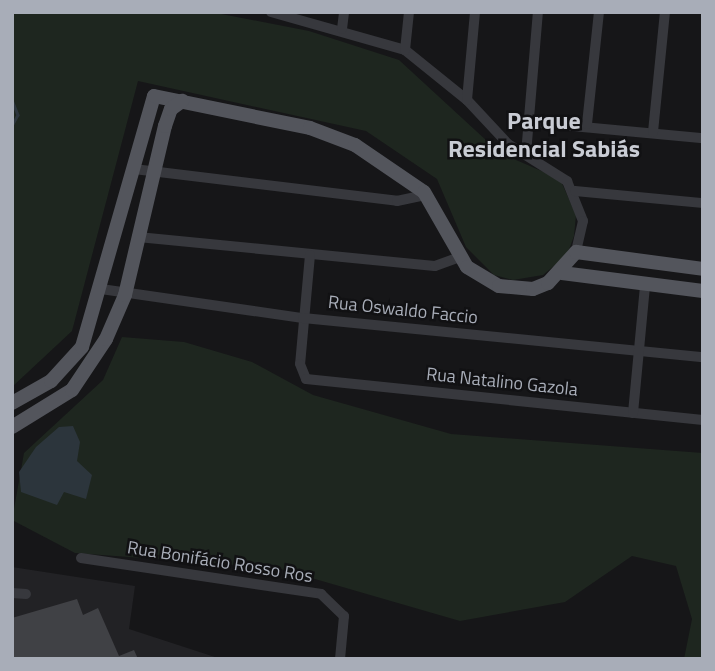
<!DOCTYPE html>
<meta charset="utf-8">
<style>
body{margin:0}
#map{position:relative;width:715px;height:671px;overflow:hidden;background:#161618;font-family:"Titillium Web",sans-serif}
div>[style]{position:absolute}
.built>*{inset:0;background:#222225}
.green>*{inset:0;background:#1e261f}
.water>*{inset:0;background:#2c353c}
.stream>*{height:2.5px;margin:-1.25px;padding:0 1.25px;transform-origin:1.25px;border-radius:1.25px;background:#2c353c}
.building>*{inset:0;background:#404145}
.minor>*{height:10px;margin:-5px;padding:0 5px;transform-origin:5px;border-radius:5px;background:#37383d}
.major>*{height:14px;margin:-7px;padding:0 7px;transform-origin:7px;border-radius:7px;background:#53555c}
span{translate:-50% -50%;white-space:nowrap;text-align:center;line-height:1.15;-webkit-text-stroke:5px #111113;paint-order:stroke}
.street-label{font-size:18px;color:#a8adb8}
.district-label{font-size:24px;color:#c9ccd4;font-weight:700}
.frame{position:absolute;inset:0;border:14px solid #a8adb8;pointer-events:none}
</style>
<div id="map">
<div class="built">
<div style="clip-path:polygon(12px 567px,135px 586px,129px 629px,221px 659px,12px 659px)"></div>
</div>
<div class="green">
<div style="clip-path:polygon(12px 12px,211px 12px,309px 31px,399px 60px,500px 153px,560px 179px,576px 215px,574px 236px,567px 255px,543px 275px,513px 280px,494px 275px,466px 247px,437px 179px,366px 131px,138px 81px,72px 331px,12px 387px)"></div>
<div style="clip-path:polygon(122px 337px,184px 342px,252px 362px,313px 395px,451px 434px,703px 453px,703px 659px,684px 659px,692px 619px,676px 566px,632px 556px,565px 602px,460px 621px,277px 568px,75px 553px,12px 520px,24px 453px,103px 380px)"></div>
</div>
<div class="water">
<div style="clip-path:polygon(73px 426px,80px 442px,77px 461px,92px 475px,86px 499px,64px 492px,57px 505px,21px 492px,19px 472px,36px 447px,59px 427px)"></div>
</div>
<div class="stream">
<div style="left:12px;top:100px;width:16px;rotate:68deg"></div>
<div style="left:18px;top:115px;width:13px;rotate:119deg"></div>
</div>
<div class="building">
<div style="clip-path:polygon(77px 599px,83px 615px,98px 608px,119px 656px,134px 650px,138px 659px,12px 659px,12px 618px)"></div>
</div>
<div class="minor">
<div style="left:271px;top:12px;width:139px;rotate:15.8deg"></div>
<div style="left:405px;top:50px;width:80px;rotate:38.9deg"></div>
<div style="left:467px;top:100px;width:60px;rotate:47deg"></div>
<div style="left:508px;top:144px;width:70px;rotate:32.1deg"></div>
<div style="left:567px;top:181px;width:43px;rotate:68.2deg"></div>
<div style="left:583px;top:221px;width:32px;rotate:103deg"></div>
<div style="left:342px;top:29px;width:17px;rotate:-83deg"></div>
<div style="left:405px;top:50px;width:38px;rotate:-84deg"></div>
<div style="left:467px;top:100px;width:88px;rotate:-84.8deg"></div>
<div style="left:529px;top:122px;width:175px;rotate:5.3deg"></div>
<div style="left:587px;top:124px;width:113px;rotate:-83.9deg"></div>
<div style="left:653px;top:132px;width:121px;rotate:-84.3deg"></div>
<div style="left:526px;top:154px;width:143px;rotate:-85.2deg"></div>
<div style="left:134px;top:169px;width:265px;rotate:6.9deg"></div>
<div style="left:397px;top:201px;width:30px;rotate:-12deg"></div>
<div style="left:575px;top:191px;width:129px;rotate:5.4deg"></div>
<div style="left:138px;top:237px;width:298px;rotate:5.6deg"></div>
<div style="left:435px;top:266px;width:27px;rotate:-20deg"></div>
<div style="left:310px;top:255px;width:109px;rotate:95.2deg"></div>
<div style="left:300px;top:364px;width:16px;rotate:68deg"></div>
<div style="left:306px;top:379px;width:399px;rotate:5.9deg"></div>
<div style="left:101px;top:289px;width:204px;rotate:8.2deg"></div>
<div style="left:303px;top:318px;width:402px;rotate:5.6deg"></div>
<div style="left:633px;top:413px;width:128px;rotate:-84.6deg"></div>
<div style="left:81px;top:558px;width:243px;rotate:8.5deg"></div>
<div style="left:321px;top:594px;width:32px;rotate:44deg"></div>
<div style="left:344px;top:616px;width:43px;rotate:95.3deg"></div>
<div style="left:12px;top:593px;width:14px;rotate:4deg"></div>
</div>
<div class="major">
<div style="left:562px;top:273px;width:142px;rotate:7.3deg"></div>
<div style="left:12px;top:403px;width:45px;rotate:-29.4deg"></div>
<div style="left:51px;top:381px;width:46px;rotate:-47.6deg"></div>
<div style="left:82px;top:347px;width:261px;rotate:-74deg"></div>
<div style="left:154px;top:96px;width:159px;rotate:11.6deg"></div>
<div style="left:310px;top:128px;width:48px;rotate:20.7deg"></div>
<div style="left:355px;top:145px;width:83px;rotate:34.3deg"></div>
<div style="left:424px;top:192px;width:86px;rotate:60.2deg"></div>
<div style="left:467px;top:267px;width:37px;rotate:31deg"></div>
<div style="left:499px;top:286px;width:34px;rotate:5deg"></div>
<div style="left:533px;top:289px;width:16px;rotate:-22deg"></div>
<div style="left:548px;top:283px;width:42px;rotate:-47.9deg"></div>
<div style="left:576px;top:252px;width:128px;rotate:7.6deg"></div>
<div style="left:12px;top:427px;width:70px;rotate:-31.7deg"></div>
<div style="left:72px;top:390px;width:61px;rotate:-56.3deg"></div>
<div style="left:106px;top:339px;width:48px;rotate:-66.6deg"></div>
<div style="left:125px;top:295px;width:174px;rotate:-76.7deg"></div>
<div style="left:165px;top:126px;width:18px;rotate:-71deg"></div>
<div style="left:171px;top:109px;width:14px;rotate:-36deg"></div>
</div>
<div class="street-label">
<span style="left:403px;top:310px;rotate:6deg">Rua Oswaldo Faccio</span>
<span style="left:502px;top:382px;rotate:6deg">Rua Natalino Gazola</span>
<span style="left:220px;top:562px;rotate:9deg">Rua Bonifácio Rosso Ros</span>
</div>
<div class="district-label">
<span style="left:544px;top:135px">Parque<br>Residencial Sabiás</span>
</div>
<div class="frame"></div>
</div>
